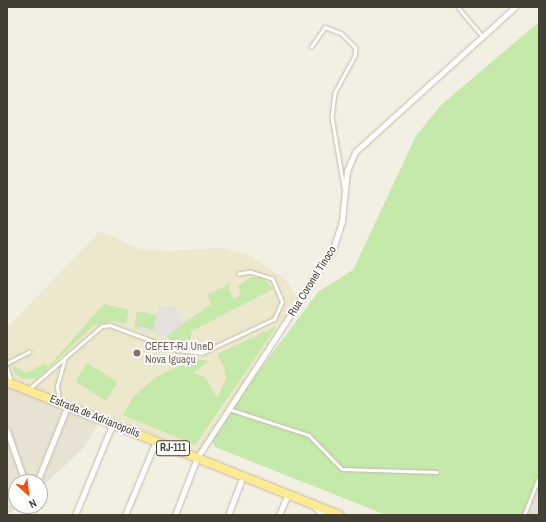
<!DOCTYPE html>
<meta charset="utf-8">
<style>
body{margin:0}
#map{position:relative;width:546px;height:522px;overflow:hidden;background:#f2efe3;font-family:"Archivo Narrow",sans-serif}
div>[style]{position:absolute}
.residential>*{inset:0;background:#e7e2d1}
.industrial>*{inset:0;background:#e4e0d8}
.education>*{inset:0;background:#ede7cc}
.green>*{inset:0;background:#c5e9a9;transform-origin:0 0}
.parking>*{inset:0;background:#e2e1dc}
.roads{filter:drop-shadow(0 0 1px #c1bba8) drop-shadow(0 0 1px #c1bba8)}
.service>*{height:2.5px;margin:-1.25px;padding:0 1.25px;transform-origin:1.25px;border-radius:1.25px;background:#fff}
.minor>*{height:5px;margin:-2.5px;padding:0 2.5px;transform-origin:2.5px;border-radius:2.5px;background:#fff}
.primary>*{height:8px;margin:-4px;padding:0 4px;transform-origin:4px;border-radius:4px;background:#ffeb8f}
.dots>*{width:11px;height:11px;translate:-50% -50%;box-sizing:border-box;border:2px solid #fff;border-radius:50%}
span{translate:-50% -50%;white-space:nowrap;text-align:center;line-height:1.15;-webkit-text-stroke:3.5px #fff;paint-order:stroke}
.shield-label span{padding:1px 3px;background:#fff;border:1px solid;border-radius:3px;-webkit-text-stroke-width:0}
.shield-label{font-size:10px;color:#443f33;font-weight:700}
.street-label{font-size:11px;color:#443f33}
.education-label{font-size:11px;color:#785e54}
.left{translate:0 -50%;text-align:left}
.frame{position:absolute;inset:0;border:8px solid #443f33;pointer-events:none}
.north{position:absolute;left:8px;top:474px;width:40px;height:40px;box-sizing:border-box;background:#fff;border:1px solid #b4b2ad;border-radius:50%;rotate:153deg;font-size:11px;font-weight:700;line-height:16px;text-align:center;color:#443f33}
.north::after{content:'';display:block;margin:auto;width:14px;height:18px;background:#ff4c0d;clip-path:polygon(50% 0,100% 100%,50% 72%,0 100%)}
</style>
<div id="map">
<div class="residential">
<div style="clip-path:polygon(7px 382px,100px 420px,83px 449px,40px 488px,40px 482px,16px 482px,19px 506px,7px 515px)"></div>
</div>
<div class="industrial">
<div style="clip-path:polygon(539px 486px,539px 515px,527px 515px)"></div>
</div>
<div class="education">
<div style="clip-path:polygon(100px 231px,140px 249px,169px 251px,223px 248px,251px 256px,285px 279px,301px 304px,199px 453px,7px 377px,7px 328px)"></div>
</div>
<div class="green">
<div style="clip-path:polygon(539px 22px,539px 486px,527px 515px,386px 515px,215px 447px,211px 440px,252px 380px,319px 291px,353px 270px,416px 136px,441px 105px)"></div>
<div style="clip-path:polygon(251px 277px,262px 277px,273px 289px,192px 331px,188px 349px,171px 343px,167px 337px,170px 333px,211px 304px,207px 295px,231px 283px,228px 289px,234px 299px,241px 295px,238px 286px)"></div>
<div style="clip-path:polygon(104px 304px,129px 310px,126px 324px,114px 321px,94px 325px,37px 379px,22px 379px,14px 373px,12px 364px,26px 373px,44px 364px,48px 367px)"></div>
<div style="clip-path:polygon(137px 311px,157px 315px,153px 331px,142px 326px,134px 329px)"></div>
<div style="clip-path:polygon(277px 326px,195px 445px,123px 415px,133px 397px,156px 377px,194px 359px,209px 361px,193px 373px,205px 377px,217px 398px,226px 379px,224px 367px,217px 354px)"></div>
<div style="left:87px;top:363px;width:36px;height:22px;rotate:32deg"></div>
</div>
<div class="parking">
<div style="clip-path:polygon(175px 306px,185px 322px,167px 337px,134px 329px,142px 326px,153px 331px,158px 307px)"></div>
</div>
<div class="roads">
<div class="service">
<div style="left:458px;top:7px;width:38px;rotate:50deg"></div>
<div style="left:311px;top:47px;width:24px;rotate:-55deg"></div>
<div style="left:325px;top:27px;width:17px;rotate:21deg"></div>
<div style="left:341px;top:33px;width:21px;rotate:45deg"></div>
<div style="left:356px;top:48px;width:8px;rotate:97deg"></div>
<div style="left:355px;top:56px;width:42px;rotate:118.4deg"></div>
<div style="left:335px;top:93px;width:24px;rotate:97deg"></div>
<div style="left:332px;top:117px;width:71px;rotate:80.3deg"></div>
<div style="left:7px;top:363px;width:25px;rotate:-27deg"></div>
<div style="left:7px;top:367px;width:14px;rotate:73deg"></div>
<div style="left:29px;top:389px;width:96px;rotate:-40.8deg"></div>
<div style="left:102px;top:326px;width:8px;rotate:-7deg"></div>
<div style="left:110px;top:325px;width:72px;rotate:20.5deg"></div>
<div style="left:177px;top:350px;width:25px;rotate:7deg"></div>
<div style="left:202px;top:353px;width:80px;rotate:-25.3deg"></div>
<div style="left:274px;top:319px;width:19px;rotate:-65deg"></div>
<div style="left:282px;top:302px;width:25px;rotate:-113deg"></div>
<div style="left:272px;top:279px;width:22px;rotate:-162deg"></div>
<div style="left:251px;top:272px;width:12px;rotate:171deg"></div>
<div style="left:59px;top:401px;width:15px;rotate:-98deg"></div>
<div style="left:57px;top:386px;width:26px;rotate:-74deg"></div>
<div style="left:229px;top:409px;width:84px;rotate:18deg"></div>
<div style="left:309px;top:435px;width:47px;rotate:45.9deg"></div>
<div style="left:342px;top:469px;width:95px;rotate:1.8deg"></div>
<div style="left:524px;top:515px;width:41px;rotate:-68.5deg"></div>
</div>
<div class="minor">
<div style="left:7px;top:431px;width:54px;rotate:70.6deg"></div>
<div style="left:37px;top:482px;width:83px;rotate:-68.1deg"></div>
<div style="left:31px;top:506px;width:9px;rotate:77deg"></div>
<div style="left:314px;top:506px;width:12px;rotate:48deg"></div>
<div style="left:75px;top:515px;width:100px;rotate:-67.6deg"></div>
<div style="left:125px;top:515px;width:80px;rotate:-67.3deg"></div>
<div style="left:175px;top:515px;width:61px;rotate:-68.9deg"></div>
<div style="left:197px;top:458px;width:249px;rotate:-56.9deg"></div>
<div style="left:333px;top:249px;width:29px;rotate:-72deg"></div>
<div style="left:342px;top:221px;width:50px;rotate:-84.3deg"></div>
<div style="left:347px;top:171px;width:21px;rotate:-67deg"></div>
<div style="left:355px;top:152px;width:216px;rotate:-42.2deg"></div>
<div style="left:228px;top:515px;width:42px;rotate:-69deg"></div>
<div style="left:279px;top:515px;width:23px;rotate:-67deg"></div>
</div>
<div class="primary">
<div style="left:7px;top:382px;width:358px;rotate:21.8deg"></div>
</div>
</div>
<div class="dots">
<div style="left:137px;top:353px;background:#8d6e63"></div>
</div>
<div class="shield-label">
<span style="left:173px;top:448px">RJ-111</span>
</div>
<div class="street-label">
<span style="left:312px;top:281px;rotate:-58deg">Rua Coronel Tinoco</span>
<span style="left:95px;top:416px;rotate:22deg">Estrada de Adrianópolis</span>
</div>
<div class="education-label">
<span class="left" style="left:145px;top:353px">CEFET-RJ UneD<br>Nova Iguaçu</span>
</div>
<div class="frame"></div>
<div class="north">N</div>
</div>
